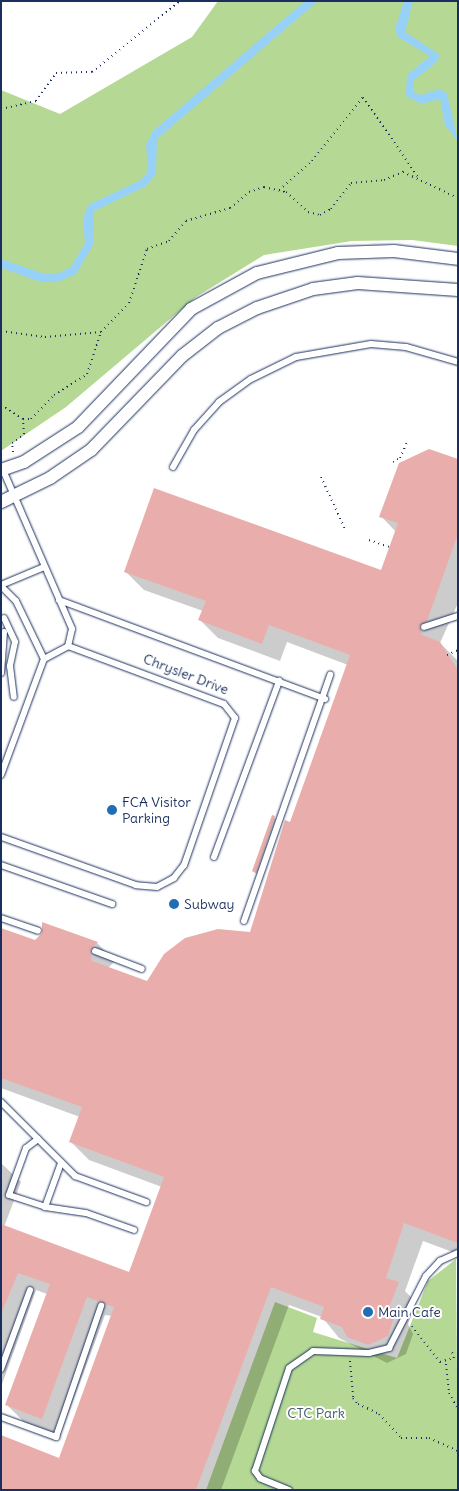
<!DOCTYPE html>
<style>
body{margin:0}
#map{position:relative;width:459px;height:1491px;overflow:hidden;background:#fff;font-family:Delius,sans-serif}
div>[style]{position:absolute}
.green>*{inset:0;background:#b5d994}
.water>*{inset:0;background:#98d1f8}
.shadow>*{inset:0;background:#0003}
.building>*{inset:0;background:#e9aeab}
.path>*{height:2px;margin-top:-1px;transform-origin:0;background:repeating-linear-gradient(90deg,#1b2f5e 0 1px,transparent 0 5px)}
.roads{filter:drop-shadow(0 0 1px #1b2f5e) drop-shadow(0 0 1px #1b2f5e)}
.lane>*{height:6px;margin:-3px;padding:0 3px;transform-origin:3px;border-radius:3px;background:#fff}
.street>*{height:12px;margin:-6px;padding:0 6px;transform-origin:6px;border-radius:6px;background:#fff}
.dots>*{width:14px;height:14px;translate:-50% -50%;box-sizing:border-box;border:2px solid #fff;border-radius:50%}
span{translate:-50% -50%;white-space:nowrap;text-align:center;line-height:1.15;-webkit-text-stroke:4px #fff;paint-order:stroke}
.street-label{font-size:14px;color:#1b2f5e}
.poi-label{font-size:14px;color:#1b2f5e}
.left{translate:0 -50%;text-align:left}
.park-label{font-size:14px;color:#425a6c}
.frame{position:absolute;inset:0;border:2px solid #1b2f5e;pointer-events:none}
</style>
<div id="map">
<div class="green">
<div style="clip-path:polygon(218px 1px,458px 1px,458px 246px,412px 240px,352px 241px,264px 255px,196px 297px,66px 407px,1px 451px,1px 90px,60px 114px,192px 37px)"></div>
<div style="clip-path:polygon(456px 1259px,458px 1490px,206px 1490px,275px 1302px,317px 1318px,313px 1332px,397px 1358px,428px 1281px)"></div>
</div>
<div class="water">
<div style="clip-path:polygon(305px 1px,318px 1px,157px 139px,156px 174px,146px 186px,94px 211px,93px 245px,76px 274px,58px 282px,41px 282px,1px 268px,1px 259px,42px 273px,57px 274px,71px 267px,85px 243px,83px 219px,88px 205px,141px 180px,148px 171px,146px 144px,153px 131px)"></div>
<div style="clip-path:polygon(404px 1px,413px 1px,405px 32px,440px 55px,436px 63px,414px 80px,413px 92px,421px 95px,439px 89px,447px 93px,458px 141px,445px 125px,440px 99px,421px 104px,406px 96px,407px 75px,430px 56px,398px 37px,395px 29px)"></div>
</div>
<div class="shadow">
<div style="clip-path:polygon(458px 461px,458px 603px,440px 643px,458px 661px,458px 1254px,423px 1241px,405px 1291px,416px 1302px,408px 1324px,413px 1334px,406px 1354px,387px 1363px,339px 1338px,322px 1317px,289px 1305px,221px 1490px,1px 1490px,60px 1460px,112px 1316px,105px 1315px,60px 1436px,25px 1423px,7px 1405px,47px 1294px,36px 1290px,1px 1387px,1px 1163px,21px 1182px,4px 1227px,130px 1273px,162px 1187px,89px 1160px,71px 1142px,80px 1117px,1px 1088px,1px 929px,36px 942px,44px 934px,43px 923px,97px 943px,115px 961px,108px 968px,148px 983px,250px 934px,348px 665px,287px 642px,280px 661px,218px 638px,200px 620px,203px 611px,144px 590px,125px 571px,381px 572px,396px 532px,381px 516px)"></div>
<div style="clip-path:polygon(273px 817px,276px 819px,257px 874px,253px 871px)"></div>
</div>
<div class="building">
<div style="clip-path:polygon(429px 449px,458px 459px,458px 534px,427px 621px,419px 626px,422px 635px,440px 642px,458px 670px,458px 1243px,404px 1223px,386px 1278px,399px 1282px,390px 1305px,395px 1314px,388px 1336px,368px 1345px,347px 1337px,342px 1327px,320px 1319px,324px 1307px,271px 1287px,196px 1490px,1px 1490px,1px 1435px,59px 1458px,114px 1307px,87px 1297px,42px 1419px,5px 1405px,50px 1284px,18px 1273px,1px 1314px,1px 1224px,129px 1272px,164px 1177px,69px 1142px,82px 1107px,1px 1078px,1px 928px,35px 940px,42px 933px,42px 922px,98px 942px,90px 950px,92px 961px,147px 981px,164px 954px,185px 938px,218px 929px,250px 932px,285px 820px,290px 822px,350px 655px,269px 625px,262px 644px,198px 620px,206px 601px,124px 572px,154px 488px,381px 570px,398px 523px,379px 517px,399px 463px)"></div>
<div style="clip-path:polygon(272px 815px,275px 816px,256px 873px,252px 871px)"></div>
</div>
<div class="path">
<div style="left:1px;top:109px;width:36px;rotate:-13deg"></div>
<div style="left:36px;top:101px;width:34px;rotate:-54deg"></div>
<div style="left:56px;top:73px;width:36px;rotate:-2deg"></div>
<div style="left:92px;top:72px;width:113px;rotate:-38.9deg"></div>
<div style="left:279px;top:190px;width:44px;rotate:-41.3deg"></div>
<div style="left:312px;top:161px;width:82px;rotate:-51.4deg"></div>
<div style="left:363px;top:97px;width:97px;rotate:55.5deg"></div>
<div style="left:1px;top:331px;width:44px;rotate:7.8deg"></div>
<div style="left:45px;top:337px;width:56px;rotate:-5.1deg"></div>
<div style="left:1px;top:405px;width:26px;rotate:32deg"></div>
<div style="left:23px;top:419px;width:8px"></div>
<div style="left:31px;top:419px;width:33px;rotate:-46deg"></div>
<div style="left:54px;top:395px;width:39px;rotate:-32deg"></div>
<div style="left:87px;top:374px;width:44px;rotate:-71.6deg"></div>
<div style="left:101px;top:332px;width:40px;rotate:-46deg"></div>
<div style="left:129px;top:303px;width:57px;rotate:-71.6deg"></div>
<div style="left:147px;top:249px;width:23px;rotate:-20deg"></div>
<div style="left:169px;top:241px;width:26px;rotate:-50deg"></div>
<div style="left:186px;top:221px;width:46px;rotate:-16.5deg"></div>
<div style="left:230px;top:208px;width:25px;rotate:-40deg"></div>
<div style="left:249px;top:192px;width:16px;rotate:-18deg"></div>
<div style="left:264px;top:187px;width:23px;rotate:13deg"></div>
<div style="left:286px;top:192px;width:30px;rotate:42deg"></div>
<div style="left:308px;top:212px;width:12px;rotate:14deg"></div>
<div style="left:320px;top:215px;width:13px;rotate:-29deg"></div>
<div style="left:331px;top:209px;width:33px;rotate:-52deg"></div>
<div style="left:351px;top:183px;width:33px;rotate:-5deg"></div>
<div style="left:384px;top:180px;width:21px;rotate:-23deg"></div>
<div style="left:403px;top:172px;width:61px;rotate:25.3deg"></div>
<div style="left:13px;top:452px;width:9px;rotate:-96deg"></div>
<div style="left:12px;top:443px;width:15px;rotate:-37deg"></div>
<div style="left:24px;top:434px;width:15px;rotate:-94deg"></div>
<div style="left:393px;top:462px;width:8px;rotate:-30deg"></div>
<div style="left:400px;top:458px;width:17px;rotate:-66deg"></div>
<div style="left:321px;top:477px;width:57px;rotate:65.2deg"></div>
<div style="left:369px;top:540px;width:21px;rotate:19deg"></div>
<div style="left:447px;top:655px;width:12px;rotate:-24deg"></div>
<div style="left:412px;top:1326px;width:46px;rotate:52.1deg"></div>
<div style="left:440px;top:1362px;width:15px;rotate:-16deg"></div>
<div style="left:454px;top:1358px;width:9px;rotate:-108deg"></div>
<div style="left:350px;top:1361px;width:37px;rotate:85deg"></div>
<div style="left:353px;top:1398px;width:8px;rotate:50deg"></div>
<div style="left:358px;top:1404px;width:23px;rotate:25deg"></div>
<div style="left:379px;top:1414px;width:33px;rotate:47deg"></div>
<div style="left:401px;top:1438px;width:28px"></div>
<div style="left:429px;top:1438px;width:32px;rotate:24deg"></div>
<div style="left:446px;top:1364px;width:29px;rotate:84deg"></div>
<div style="left:449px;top:1393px;width:18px;rotate:61deg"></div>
</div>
<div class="roads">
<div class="lane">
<div style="left:173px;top:467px;width:43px;rotate:-60.4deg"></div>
<div style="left:194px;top:430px;width:38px;rotate:-48deg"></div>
<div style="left:219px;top:402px;width:39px;rotate:-36deg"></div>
<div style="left:251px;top:379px;width:50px;rotate:-26.1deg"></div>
<div style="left:296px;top:357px;width:76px;rotate:-9.8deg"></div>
<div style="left:371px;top:344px;width:35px;rotate:5deg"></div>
<div style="left:406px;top:347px;width:54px;rotate:16.1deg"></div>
<div style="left:3px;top:470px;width:173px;rotate:66.5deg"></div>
<div style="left:72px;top:629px;width:17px;rotate:103deg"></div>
<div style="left:1px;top:585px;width:47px;rotate:-22.7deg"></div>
<div style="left:1px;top:586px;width:21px;rotate:45deg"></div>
<div style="left:16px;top:601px;width:64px;rotate:64.2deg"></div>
<div style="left:59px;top:600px;width:284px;rotate:20.4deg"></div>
<div style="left:4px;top:618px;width:26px;rotate:65deg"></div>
<div style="left:15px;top:642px;width:25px;rotate:102deg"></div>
<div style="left:10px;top:666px;width:31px;rotate:83deg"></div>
<div style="left:424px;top:627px;width:36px;rotate:-18deg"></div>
<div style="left:1px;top:673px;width:41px;rotate:-85.8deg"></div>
<div style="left:1px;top:775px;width:124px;rotate:-69.7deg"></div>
<div style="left:44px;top:659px;width:27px;rotate:-28deg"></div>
<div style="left:68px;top:646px;width:166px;rotate:20.4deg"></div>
<div style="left:224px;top:704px;width:18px;rotate:52deg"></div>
<div style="left:235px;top:718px;width:156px;rotate:109.1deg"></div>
<div style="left:184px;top:865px;width:16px;rotate:128deg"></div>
<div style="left:174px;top:878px;width:19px;rotate:152deg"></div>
<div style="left:157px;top:887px;width:21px;rotate:-175deg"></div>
<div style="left:136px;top:885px;width:143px;rotate:-160.4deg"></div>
<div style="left:214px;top:857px;width:188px;rotate:-69.7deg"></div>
<div style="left:1px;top:865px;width:118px;rotate:19.4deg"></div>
<div style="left:1px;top:918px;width:39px;rotate:19deg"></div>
<div style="left:244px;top:921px;width:261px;rotate:-70.7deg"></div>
<div style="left:95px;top:951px;width:50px;rotate:21deg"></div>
<div style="left:1px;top:1102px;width:105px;rotate:45deg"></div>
<div style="left:75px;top:1176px;width:76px;rotate:20.1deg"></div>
<div style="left:38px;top:1139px;width:15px;rotate:143deg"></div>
<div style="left:26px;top:1148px;width:50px;rotate:109.9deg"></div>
<div style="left:9px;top:1195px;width:38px;rotate:18deg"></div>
<div style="left:61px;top:1163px;width:47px;rotate:110deg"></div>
<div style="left:45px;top:1207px;width:41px;rotate:8.3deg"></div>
<div style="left:86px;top:1213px;width:51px;rotate:19.5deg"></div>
<div style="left:1px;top:1369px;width:84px;rotate:-69.8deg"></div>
<div style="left:1px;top:1417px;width:59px;rotate:20deg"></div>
<div style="left:56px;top:1437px;width:139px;rotate:-71deg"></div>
<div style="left:289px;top:1490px;width:31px;rotate:-158deg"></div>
<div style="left:260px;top:1478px;width:9px;rotate:-126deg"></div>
<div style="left:255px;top:1471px;width:108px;rotate:-71.7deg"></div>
<div style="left:289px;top:1368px;width:29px;rotate:-35deg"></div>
<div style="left:313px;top:1351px;width:56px;rotate:2deg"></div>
<div style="left:369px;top:1353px;width:21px;rotate:-14deg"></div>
<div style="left:389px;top:1348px;width:81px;rotate:-62.8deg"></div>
<div style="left:426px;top:1276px;width:21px;rotate:-47deg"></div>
<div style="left:440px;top:1261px;width:20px;rotate:-24deg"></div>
</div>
<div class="street">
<div style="left:1px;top:470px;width:24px;rotate:-19deg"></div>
<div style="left:24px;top:462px;width:64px;rotate:-32.9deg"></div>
<div style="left:78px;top:427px;width:163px;rotate:-46.2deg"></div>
<div style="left:191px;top:309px;width:75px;rotate:-28.6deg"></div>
<div style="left:257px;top:273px;width:83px;rotate:-13.9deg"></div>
<div style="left:338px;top:253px;width:56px;rotate:-2deg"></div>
<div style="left:394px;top:251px;width:64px;rotate:7.1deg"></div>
<div style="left:1px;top:502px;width:55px;rotate:-26.1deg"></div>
<div style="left:50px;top:478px;width:50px;rotate:-34.3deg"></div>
<div style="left:91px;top:450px;width:131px;rotate:-45.9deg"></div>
<div style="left:182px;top:356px;width:46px;rotate:-37.9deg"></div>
<div style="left:218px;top:328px;width:44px;rotate:-27.1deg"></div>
<div style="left:257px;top:308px;width:59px;rotate:-18.7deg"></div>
<div style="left:313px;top:289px;width:45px;rotate:-7.6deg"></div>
<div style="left:358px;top:283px;width:100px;rotate:4deg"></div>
</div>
</div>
<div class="dots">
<div style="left:112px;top:810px;background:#1f6fb2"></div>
<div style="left:174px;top:904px;background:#1f6fb2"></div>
<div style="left:368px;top:1312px;background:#1f6fb2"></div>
</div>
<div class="street-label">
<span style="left:186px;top:674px;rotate:21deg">Chrysler Drive</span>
</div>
<div class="poi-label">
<span class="left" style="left:122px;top:810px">FCA Visitor<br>Parking</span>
<span class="left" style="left:184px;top:904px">Subway</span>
<span class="left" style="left:378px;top:1312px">Main Cafe</span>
</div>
<div class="park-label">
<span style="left:316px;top:1413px">CTC Park</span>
</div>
<div class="frame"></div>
</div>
